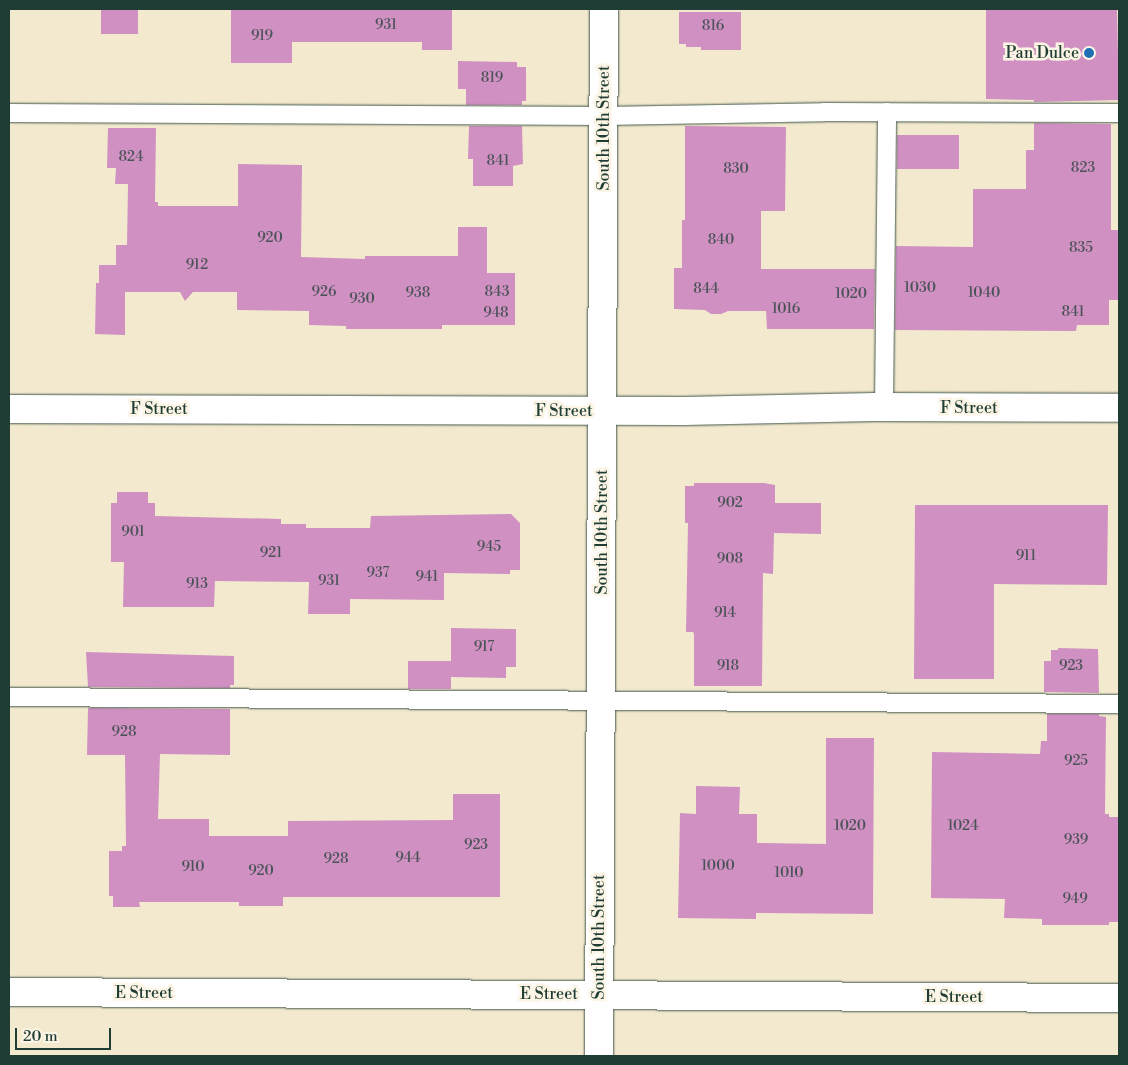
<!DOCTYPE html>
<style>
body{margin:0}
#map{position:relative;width:1128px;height:1065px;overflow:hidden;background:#f3e9ce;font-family:"Libre Bodoni",serif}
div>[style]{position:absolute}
.building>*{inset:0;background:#d091c2;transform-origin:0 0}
.roads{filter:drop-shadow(0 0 1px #3f574b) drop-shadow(0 0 1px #3f574b)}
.service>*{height:18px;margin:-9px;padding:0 9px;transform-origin:9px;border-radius:9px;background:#fff}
.minor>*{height:28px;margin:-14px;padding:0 14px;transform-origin:14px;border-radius:14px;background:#fff}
.primary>*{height:28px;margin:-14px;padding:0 14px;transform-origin:14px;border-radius:14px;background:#fff}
.dots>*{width:14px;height:14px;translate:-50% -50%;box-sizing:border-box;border:2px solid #fcf5e5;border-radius:50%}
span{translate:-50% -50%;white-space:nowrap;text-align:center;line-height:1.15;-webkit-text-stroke:5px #fcf5e5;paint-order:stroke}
.number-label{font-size:14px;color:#4b5258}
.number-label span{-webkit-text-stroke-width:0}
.poi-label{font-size:16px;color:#1f3d34}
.right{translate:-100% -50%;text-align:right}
.street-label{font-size:16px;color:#1f3d34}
.frame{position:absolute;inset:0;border:10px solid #1f3d34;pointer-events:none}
.scale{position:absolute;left:15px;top:1028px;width:96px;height:22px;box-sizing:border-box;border:2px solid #1f3d34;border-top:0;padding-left:6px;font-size:15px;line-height:18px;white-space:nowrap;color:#1f3d34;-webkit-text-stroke:4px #fcf5e5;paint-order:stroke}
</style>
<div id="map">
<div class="building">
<div style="left:101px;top:9px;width:37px;height:25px"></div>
<div style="clip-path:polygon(231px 9px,452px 9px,452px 50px,422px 50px,422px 42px,292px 42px,292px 63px,231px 63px)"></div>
<div style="clip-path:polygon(986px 9px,1117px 9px,1119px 100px,1034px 102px,1034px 100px,986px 99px)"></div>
<div style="clip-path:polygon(679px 12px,741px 12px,741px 50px,701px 50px,701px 47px,686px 47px,686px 44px,679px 44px)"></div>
<div style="clip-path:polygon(458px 61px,517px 62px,517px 67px,526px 67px,526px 101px,522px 101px,522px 105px,466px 105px,466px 89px,458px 89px)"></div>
<div style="clip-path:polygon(1034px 123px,1111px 124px,1111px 230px,1119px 230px,1118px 300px,1109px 300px,1109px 325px,1077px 325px,1076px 331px,895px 330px,896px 246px,973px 247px,973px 189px,1026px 189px,1026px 150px,1034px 150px)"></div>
<div style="clip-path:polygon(469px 126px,522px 126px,523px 164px,513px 166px,513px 186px,473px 186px,473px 159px,468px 159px)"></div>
<div style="clip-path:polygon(685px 126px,786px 127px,785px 211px,761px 211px,761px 269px,875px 269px,874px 329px,767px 329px,766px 311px,728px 311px,721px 314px,711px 314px,705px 310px,674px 309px,674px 268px,682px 268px,682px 220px,685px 220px)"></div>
<div style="clip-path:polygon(108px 128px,156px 128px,155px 202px,158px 202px,158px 206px,238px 206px,238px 164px,302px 165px,301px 257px,365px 259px,365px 256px,458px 256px,458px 227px,487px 227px,487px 273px,515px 273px,515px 325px,442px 325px,442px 329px,346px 329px,346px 326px,309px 325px,309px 311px,237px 310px,237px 292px,193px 292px,185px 301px,180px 292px,125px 292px,125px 335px,95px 334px,96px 283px,99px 283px,99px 265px,116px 265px,116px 245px,127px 245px,128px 184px,115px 184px,116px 168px,107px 168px)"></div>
<div style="left:897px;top:135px;width:62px;height:34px"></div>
<div style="clip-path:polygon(694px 483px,764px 483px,775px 485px,775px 503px,821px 503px,821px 534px,774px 533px,773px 574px,763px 573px,762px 686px,694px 686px,694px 634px,693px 632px,686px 632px,688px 523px,685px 523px,685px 486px,694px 486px)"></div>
<div style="clip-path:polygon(117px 492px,148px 492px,148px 503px,155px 503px,155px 516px,281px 519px,281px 524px,306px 524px,306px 528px,370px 528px,371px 516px,511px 514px,520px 523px,520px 570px,510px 570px,510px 574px,444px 573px,444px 600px,350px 599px,350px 614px,308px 614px,309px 582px,215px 581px,214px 607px,123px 607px,124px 562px,111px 562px,111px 503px,117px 503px)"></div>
<div style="clip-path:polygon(915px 505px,1108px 505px,1107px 585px,994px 584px,994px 679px,914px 679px)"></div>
<div style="clip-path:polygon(451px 628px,516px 629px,516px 667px,506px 667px,506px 678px,451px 677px)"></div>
<div style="clip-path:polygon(1058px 648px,1098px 649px,1099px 693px,1044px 692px,1044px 661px,1051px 661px,1051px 650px,1058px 650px)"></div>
<div style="clip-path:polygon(86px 652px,234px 656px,234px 685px,230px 685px,230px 688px,88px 687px)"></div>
<div style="left:408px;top:661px;width:43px;height:28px"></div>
<div style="clip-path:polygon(88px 708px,230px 709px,230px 755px,160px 754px,158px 819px,209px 819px,209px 836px,288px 836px,288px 821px,453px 820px,453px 794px,500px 794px,500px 897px,283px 897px,283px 906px,239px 906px,239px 902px,139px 902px,140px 907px,113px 907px,113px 896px,109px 896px,109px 851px,122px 851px,122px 846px,126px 846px,125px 755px,87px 755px)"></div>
<div style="clip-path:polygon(1047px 714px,1099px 714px,1099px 716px,1106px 717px,1105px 814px,1109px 814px,1109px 817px,1118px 817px,1118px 922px,1109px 922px,1109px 925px,1042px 925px,1042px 919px,1004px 918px,1005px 899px,931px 898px,932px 752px,1040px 754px,1041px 741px,1047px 741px)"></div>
<div style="clip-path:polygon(826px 738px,874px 738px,873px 914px,756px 913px,756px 919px,678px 918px,680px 813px,696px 814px,696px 786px,740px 787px,739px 814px,757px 814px,757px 843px,826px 844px)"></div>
</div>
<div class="roads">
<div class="service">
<div style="left:9px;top:113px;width:594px;rotate:0.29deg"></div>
<div style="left:603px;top:116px;width:221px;rotate:-1deg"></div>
<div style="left:824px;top:112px;width:295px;rotate:0.2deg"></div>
<div style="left:884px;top:407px;width:295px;rotate:-89.4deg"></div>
<div style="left:9px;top:697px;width:1110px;rotate:0.36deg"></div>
</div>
<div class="minor">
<div style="left:9px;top:409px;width:675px;rotate:0.17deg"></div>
<div style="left:684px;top:411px;width:190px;rotate:-1.2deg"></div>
<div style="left:874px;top:407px;width:245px;rotate:0.2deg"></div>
<div style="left:9px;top:992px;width:1110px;rotate:0.31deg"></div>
</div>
<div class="primary">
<div style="left:599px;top:1056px;width:1047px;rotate:-89.73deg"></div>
</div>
</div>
<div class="dots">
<div style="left:1089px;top:53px;background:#1f6fb2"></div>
</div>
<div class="number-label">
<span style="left:386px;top:25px">931</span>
<span style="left:713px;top:26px">816</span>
<span style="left:262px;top:36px">919</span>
<span style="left:492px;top:78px">819</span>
<span style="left:131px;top:157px">824</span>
<span style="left:498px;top:161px">841</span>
<span style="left:1083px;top:168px">823</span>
<span style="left:736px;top:169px">830</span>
<span style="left:270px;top:238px">920</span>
<span style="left:721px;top:240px">840</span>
<span style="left:1081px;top:248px">835</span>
<span style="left:197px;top:265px">912</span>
<span style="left:920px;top:288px">1030</span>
<span style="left:706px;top:289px">844</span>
<span style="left:324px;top:292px">926</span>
<span style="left:497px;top:292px">843</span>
<span style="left:418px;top:293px">938</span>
<span style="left:984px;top:293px">1040</span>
<span style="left:851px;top:294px">1020</span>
<span style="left:362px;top:299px">930</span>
<span style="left:786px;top:309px">1016</span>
<span style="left:1073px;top:312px">841</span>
<span style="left:496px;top:313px">948</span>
<span style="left:730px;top:503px">902</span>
<span style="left:133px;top:532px">901</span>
<span style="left:489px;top:547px">945</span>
<span style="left:271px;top:553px">921</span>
<span style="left:1026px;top:556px">911</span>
<span style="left:730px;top:559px">908</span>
<span style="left:378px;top:573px">937</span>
<span style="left:427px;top:577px">941</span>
<span style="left:329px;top:581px">931</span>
<span style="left:197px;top:584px">913</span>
<span style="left:725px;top:613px">914</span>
<span style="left:484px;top:647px">917</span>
<span style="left:728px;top:666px">918</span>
<span style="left:1071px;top:666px">923</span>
<span style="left:124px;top:732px">928</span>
<span style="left:1076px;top:761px">925</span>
<span style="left:850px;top:826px">1020</span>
<span style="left:963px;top:826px">1024</span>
<span style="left:1076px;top:840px">939</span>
<span style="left:476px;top:845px">923</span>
<span style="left:408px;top:858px">944</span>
<span style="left:336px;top:859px">928</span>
<span style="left:718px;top:866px">1000</span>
<span style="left:193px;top:867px">910</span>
<span style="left:261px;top:871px">920</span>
<span style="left:789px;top:873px">1010</span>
<span style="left:1075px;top:899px">949</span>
</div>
<div class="poi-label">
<span class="right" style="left:1079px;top:53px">Pan Dulce</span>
</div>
<div class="street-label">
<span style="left:604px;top:128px;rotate:-90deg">South 10th Street</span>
<span style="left:969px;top:408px">F Street</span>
<span style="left:159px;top:409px">F Street</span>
<span style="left:564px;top:411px">F Street</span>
<span style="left:602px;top:532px;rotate:-90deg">South 10th Street</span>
<span style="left:599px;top:937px;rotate:-90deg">South 10th Street</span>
<span style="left:144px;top:993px">E Street</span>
<span style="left:549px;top:994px">E Street</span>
<span style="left:954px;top:997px">E Street</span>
</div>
<div class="frame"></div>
<div class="scale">20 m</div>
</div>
